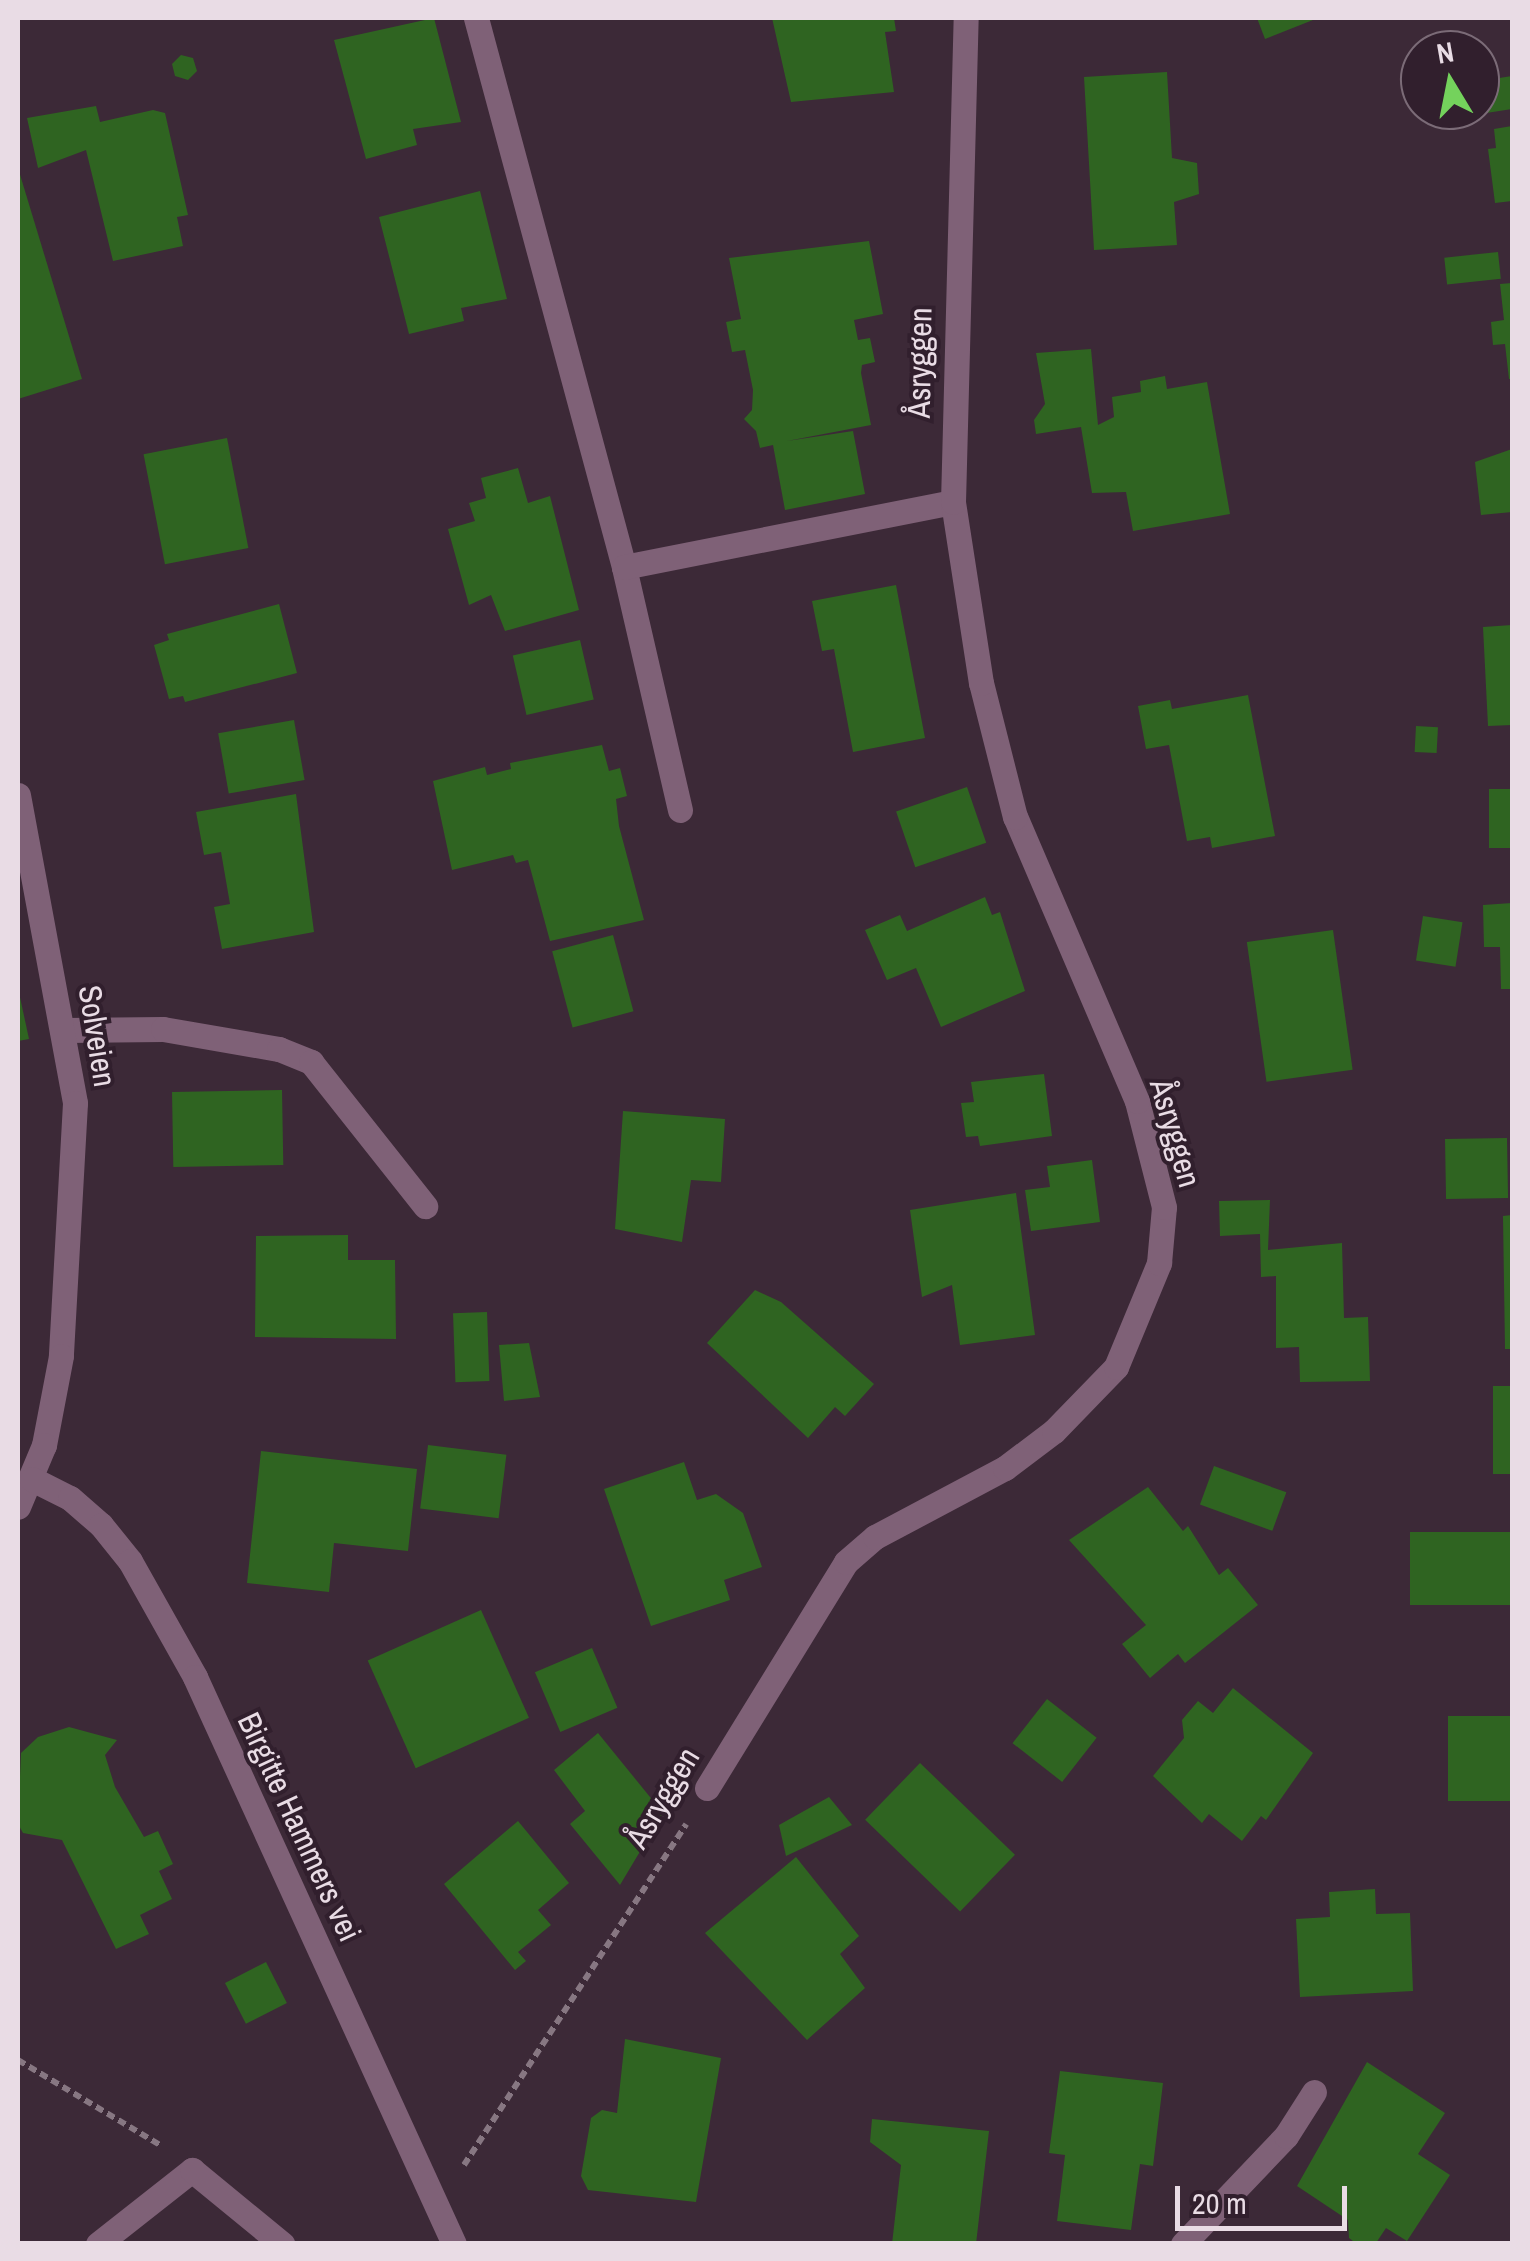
<!DOCTYPE html>
<meta charset="utf-8">
<style>
body{margin:0}
#map{position:relative;width:1530px;height:2261px;overflow:hidden;background:#3c2937;font-family:"Archivo Narrow",sans-serif}
div>[style]{position:absolute}
.building>*{inset:0;background:#2f6421;transform-origin:0 0}
.path>*{height:6px;margin-top:-3px;transform-origin:0;background:repeating-linear-gradient(90deg,#877782 0 8px,transparent 0 13px)}
.service>*{height:25px;margin:-12.5px;padding:0 12.5px;transform-origin:12.5px;border-radius:12.5px;background:#7f6177}
.minor>*{height:25px;margin:-12.5px;padding:0 12.5px;transform-origin:12.5px;border-radius:12.5px;background:#7f6177}
span{translate:-50% -50%;white-space:nowrap;text-align:center;line-height:1.15;-webkit-text-stroke:8px #311f2d;paint-order:stroke}
.street-label{font-size:32px;color:#e9dce5}
.frame{position:absolute;inset:0;border:20px solid #e9dce5;pointer-events:none}
.north{position:absolute;left:1400px;top:30px;width:100px;height:100px;box-sizing:border-box;background:#311f2d;border:2px solid #7b6b77;border-radius:50%;rotate:350deg;font-size:28px;font-weight:700;line-height:40px;text-align:center;color:#e9dce5}
.north::after{content:'';display:block;margin:auto;width:35px;height:45px;background:#74d25c;clip-path:polygon(50% 0,100% 100%,50% 72%,0 100%)}
.scale{position:absolute;left:1175px;top:2186px;width:172px;height:45px;box-sizing:border-box;border:5px solid #e9dce5;border-top:0;padding-left:12px;font-size:30px;line-height:35px;white-space:nowrap;color:#e9dce5;-webkit-text-stroke:8px #311f2d;paint-order:stroke}
</style>
<div id="map">
<div class="building">
<div style="clip-path:polygon(434px 18px,461px 122px,413px 129px,417px 145px,366px 159px,334px 40px)"></div>
<div style="clip-path:polygon(772px 18px,894px 18px,896px 31px,885px 32px,894px 92px,791px 102px)"></div>
<div style="clip-path:polygon(1257px 18px,1318px 18px,1265px 39px)"></div>
<div style="clip-path:polygon(181px 55px,193px 58px,197px 71px,188px 80px,175px 76px,172px 64px)"></div>
<div style="clip-path:polygon(1167px 72px,1172px 158px,1197px 163px,1199px 194px,1174px 202px,1177px 245px,1094px 250px,1084px 77px)"></div>
<div style="clip-path:polygon(1512px 76px,1512px 109px,1480px 114px,1480px 81px)"></div>
<div style="clip-path:polygon(96px 106px,100px 122px,153px 110px,165px 113px,188px 215px,177px 217px,183px 246px,113px 261px,86px 150px,38px 168px,27px 118px)"></div>
<div style="clip-path:polygon(1512px 126px,1512px 201px,1495px 203px,1488px 149px,1496px 148px,1494px 129px)"></div>
<div style="clip-path:polygon(18px 168px,82px 379px,18px 399px)"></div>
<div style="clip-path:polygon(480px 191px,507px 299px,461px 308px,464px 321px,409px 334px,379px 217px)"></div>
<div style="clip-path:polygon(869px 241px,883px 314px,854px 320px,858px 340px,870px 338px,875px 362px,862px 365px,861px 373px,871px 425px,787px 441px,853px 431px,865px 494px,785px 510px,773px 445px,760px 448px,756px 431px,744px 419px,752px 410px,753px 390px,745px 350px,732px 352px,726px 322px,741px 319px,729px 258px)"></div>
<div style="left:1498px;top:252px;width:27px;height:54px;rotate:84deg"></div>
<div style="clip-path:polygon(1512px 283px,1512px 379px,1509px 379px,1505px 344px,1493px 345px,1491px 322px,1504px 320px,1500px 284px)"></div>
<div style="clip-path:polygon(1091px 349px,1098px 425px,1114px 417px,1112px 397px,1141px 392px,1140px 381px,1165px 376px,1167px 389px,1207px 382px,1230px 514px,1133px 531px,1126px 492px,1092px 493px,1081px 427px,1036px 434px,1034px 420px,1045px 404px,1036px 353px)"></div>
<div style="left:227px;top:438px;width:112px;height:85px;rotate:79deg"></div>
<div style="clip-path:polygon(1512px 449px,1512px 512px,1481px 515px,1475px 462px)"></div>
<div style="clip-path:polygon(518px 468px,528px 503px,550px 496px,579px 610px,505px 631px,491px 595px,469px 605px,448px 529px,475px 521px,469px 503px,486px 498px,481px 478px)"></div>
<div style="clip-path:polygon(896px 585px,925px 738px,853px 752px,834px 649px,822px 651px,812px 601px)"></div>
<div style="clip-path:polygon(279px 604px,297px 673px,185px 702px,183px 696px,169px 699px,154px 645px,169px 640px,167px 634px)"></div>
<div style="clip-path:polygon(1512px 625px,1512px 725px,1488px 726px,1483px 627px)"></div>
<div style="left:580px;top:640px;width:61px;height:69px;rotate:77deg"></div>
<div style="clip-path:polygon(1248px 695px,1275px 836px,1212px 848px,1210px 837px,1187px 841px,1169px 745px,1146px 749px,1138px 706px,1170px 700px,1172px 709px)"></div>
<div style="left:294px;top:720px;width:61px;height:77px;rotate:80deg"></div>
<div style="left:1416px;top:726px;width:22px;height:26px;rotate:3deg"></div>
<div style="clip-path:polygon(602px 745px,609px 771px,620px 768px,627px 796px,616px 799px,619px 826px,644px 920px,550px 941px,528px 860px,516px 863px,513px 855px,452px 870px,433px 781px,485px 767px,487px 775px,511px 769px,510px 763px)"></div>
<div style="left:967px;top:787px;width:59px;height:75px;rotate:71deg"></div>
<div style="left:1489px;top:789px;width:23px;height:59px"></div>
<div style="clip-path:polygon(296px 794px,314px 932px,222px 949px,214px 907px,230px 904px,221px 852px,204px 855px,196px 812px)"></div>
<div style="clip-path:polygon(985px 897px,992px 915px,1000px 912px,1025px 991px,941px 1027px,916px 968px,887px 980px,865px 930px,900px 915px,907px 931px)"></div>
<div style="clip-path:polygon(1512px 903px,1512px 989px,1501px 989px,1500px 947px,1484px 947px,1483px 905px)"></div>
<div style="left:1423px;top:916px;width:40px;height:45px;rotate:9deg"></div>
<div style="left:1333px;top:930px;width:141px;height:87px;rotate:82deg"></div>
<div style="left:613px;top:935px;width:79px;height:63px;rotate:75deg"></div>
<div style="clip-path:polygon(18px 988px,29px 1039px,18px 1041px)"></div>
<div style="clip-path:polygon(1044px 1074px,1052px 1136px,980px 1146px,978px 1136px,966px 1137px,961px 1103px,974px 1102px,971px 1082px)"></div>
<div style="left:282px;top:1090px;width:75px;height:110px;rotate:89deg"></div>
<div style="clip-path:polygon(623px 1111px,725px 1119px,721px 1182px,691px 1180px,682px 1242px,615px 1229px)"></div>
<div style="left:1507px;top:1138px;width:60px;height:62px;rotate:89deg"></div>
<div style="clip-path:polygon(1092px 1160px,1100px 1222px,1031px 1231px,1025px 1190px,1050px 1187px,1047px 1166px)"></div>
<div style="clip-path:polygon(1016px 1193px,1035px 1335px,960px 1345px,952px 1285px,922px 1297px,910px 1210px)"></div>
<div style="clip-path:polygon(1270px 1200px,1268px 1250px,1342px 1243px,1344px 1318px,1368px 1317px,1370px 1381px,1300px 1382px,1299px 1347px,1276px 1348px,1276px 1276px,1261px 1277px,1260px 1234px,1220px 1236px,1219px 1201px)"></div>
<div style="clip-path:polygon(1512px 1215px,1512px 1349px,1505px 1349px,1503px 1216px)"></div>
<div style="clip-path:polygon(348px 1235px,348px 1260px,395px 1260px,396px 1339px,255px 1337px,256px 1236px)"></div>
<div style="clip-path:polygon(755px 1290px,781px 1302px,874px 1384px,845px 1416px,835px 1407px,808px 1438px,707px 1343px)"></div>
<div style="left:487px;top:1312px;width:69px;height:34px;rotate:88deg"></div>
<div style="clip-path:polygon(529px 1343px,540px 1397px,504px 1401px,499px 1345px)"></div>
<div style="left:1493px;top:1386px;width:19px;height:88px"></div>
<div style="left:428px;top:1445px;width:79px;height:64px;rotate:7deg"></div>
<div style="clip-path:polygon(261px 1451px,417px 1469px,408px 1551px,334px 1543px,329px 1592px,247px 1583px)"></div>
<div style="clip-path:polygon(684px 1462px,697px 1500px,716px 1494px,743px 1513px,762px 1567px,724px 1580px,730px 1600px,651px 1626px,604px 1489px)"></div>
<div style="left:1214px;top:1466px;width:77px;height:41px;rotate:20deg"></div>
<div style="clip-path:polygon(1148px 1487px,1183px 1531px,1188px 1526px,1219px 1575px,1228px 1568px,1258px 1605px,1185px 1663px,1178px 1654px,1150px 1678px,1122px 1644px,1146px 1625px,1069px 1540px)"></div>
<div style="left:1410px;top:1532px;width:102px;height:73px"></div>
<div style="left:481px;top:1610px;width:118px;height:124px;rotate:66deg"></div>
<div style="left:592px;top:1648px;width:65px;height:62px;rotate:67deg"></div>
<div style="clip-path:polygon(1233px 1688px,1313px 1753px,1266px 1820px,1261px 1816px,1242px 1841px,1209px 1814px,1202px 1823px,1153px 1776px,1184px 1738px,1182px 1720px,1198px 1701px,1213px 1713px)"></div>
<div style="left:1047px;top:1699px;width:63px;height:56px;rotate:38deg"></div>
<div style="left:1512px;top:1716px;width:85px;height:64px;rotate:90deg"></div>
<div style="clip-path:polygon(69px 1727px,117px 1740px,105px 1755px,115px 1787px,144px 1837px,158px 1831px,173px 1864px,159px 1871px,172px 1899px,140px 1915px,149px 1934px,116px 1949px,62px 1840px,23px 1833px,18px 1824px,21px 1753px,38px 1737px)"></div>
<div style="clip-path:polygon(598px 1733px,663px 1813px,620px 1885px,570px 1824px,585px 1811px,554px 1770px)"></div>
<div style="left:920px;top:1763px;width:132px;height:79px;rotate:44deg"></div>
<div style="clip-path:polygon(829px 1797px,852px 1825px,786px 1856px,779px 1825px)"></div>
<div style="clip-path:polygon(518px 1821px,569px 1883px,538px 1910px,551px 1925px,518px 1952px,526px 1961px,515px 1970px,444px 1884px)"></div>
<div style="clip-path:polygon(796px 1857px,859px 1936px,840px 1954px,865px 1988px,807px 2040px,705px 1933px)"></div>
<div style="clip-path:polygon(1375px 1889px,1376px 1914px,1410px 1913px,1413px 1991px,1300px 1997px,1296px 1919px,1330px 1917px,1329px 1892px)"></div>
<div style="left:266px;top:1962px;width:46px;height:46px;rotate:63deg"></div>
<div style="clip-path:polygon(625px 2039px,721px 2058px,696px 2202px,588px 2190px,581px 2176px,591px 2118px,602px 2110px,617px 2113px)"></div>
<div style="clip-path:polygon(1367px 2062px,1445px 2113px,1418px 2154px,1450px 2175px,1407px 2241px,1386px 2228px,1376px 2243px,1357px 2244px,1349px 2238px,1348px 2220px,1297px 2186px)"></div>
<div style="clip-path:polygon(1060px 2071px,1163px 2083px,1153px 2166px,1140px 2164px,1131px 2230px,1057px 2221px,1065px 2155px,1049px 2153px)"></div>
<div style="clip-path:polygon(872px 2119px,989px 2131px,976px 2244px,892px 2244px,901px 2165px,870px 2142px)"></div>
</div>
<div class="path">
<div style="left:18px;top:2060px;width:165px;rotate:30.9deg"></div>
<div style="left:464px;top:2165px;width:407px;rotate:-56.9deg"></div>
</div>
<div class="service">
<div style="left:476px;top:18px;width:569px;rotate:74.91deg"></div>
<div style="left:680px;top:810px;width:249px;rotate:-103deg"></div>
<div style="left:624px;top:567px;width:335px;rotate:-11.2deg"></div>
<div style="left:65px;top:1030px;width:98px;rotate:-0.6deg"></div>
<div style="left:163px;top:1029px;width:118px;rotate:9.8deg"></div>
<div style="left:279px;top:1049px;width:35px;rotate:22deg"></div>
<div style="left:311px;top:1062px;width:184px;rotate:51.6deg"></div>
<div style="left:98px;top:2244px;width:120px;rotate:-38.2deg"></div>
<div style="left:192px;top:2170px;width:117px;rotate:39.4deg"></div>
<div style="left:1183px;top:2244px;width:149px;rotate:-46.4deg"></div>
<div style="left:1286px;top:2136px;width:52px;rotate:-57.5deg"></div>
</div>
<div class="minor">
<div style="left:18px;top:795px;width:313px;rotate:79.5deg"></div>
<div style="left:75px;top:1103px;width:253px;rotate:93.2deg"></div>
<div style="left:61px;top:1356px;width:91px;rotate:100.8deg"></div>
<div style="left:44px;top:1445px;width:67px;rotate:112.8deg"></div>
<div style="left:32px;top:1479px;width:42px;rotate:26.6deg"></div>
<div style="left:70px;top:1498px;width:41px;rotate:41.1deg"></div>
<div style="left:101px;top:1525px;width:46px;rotate:51.1deg"></div>
<div style="left:130px;top:1561px;width:133px;rotate:60.7deg"></div>
<div style="left:195px;top:1677px;width:623px;rotate:65.45deg"></div>
<div style="left:707px;top:1788px;width:265px;rotate:-58.4deg"></div>
<div style="left:846px;top:1562px;width:38px;rotate:-41deg"></div>
<div style="left:875px;top:1537px;width:147px;rotate:-28deg"></div>
<div style="left:1005px;top:1468px;width:61px;rotate:-37.1deg"></div>
<div style="left:1054px;top:1431px;width:89px;rotate:-45.9deg"></div>
<div style="left:1116px;top:1367px;width:113px;rotate:-67.5deg"></div>
<div style="left:1159px;top:1263px;width:56px;rotate:-84.9deg"></div>
<div style="left:1164px;top:1207px;width:109px;rotate:-104.3deg"></div>
<div style="left:1137px;top:1101px;width:309px;rotate:-113.2deg"></div>
<div style="left:1015px;top:817px;width:138px;rotate:-104.2deg"></div>
<div style="left:981px;top:683px;width:183px;rotate:-98.8deg"></div>
<div style="left:953px;top:502px;width:484px;rotate:-88.5deg"></div>
</div>
<div class="street-label">
<span style="left:920px;top:363px;rotate:-89deg">Åsryggen</span>
<span style="left:97px;top:1036px;rotate:81deg">Solveien</span>
<span style="left:1175px;top:1133px;rotate:74deg">Åsryggen</span>
<span style="left:663px;top:1798px;rotate:-59deg">Åsryggen</span>
<span style="left:299px;top:1827px;rotate:65deg">Birgitte Hammers vei</span>
</div>
<div class="frame"></div>
<div class="north">N</div>
<div class="scale">20 m</div>
</div>
